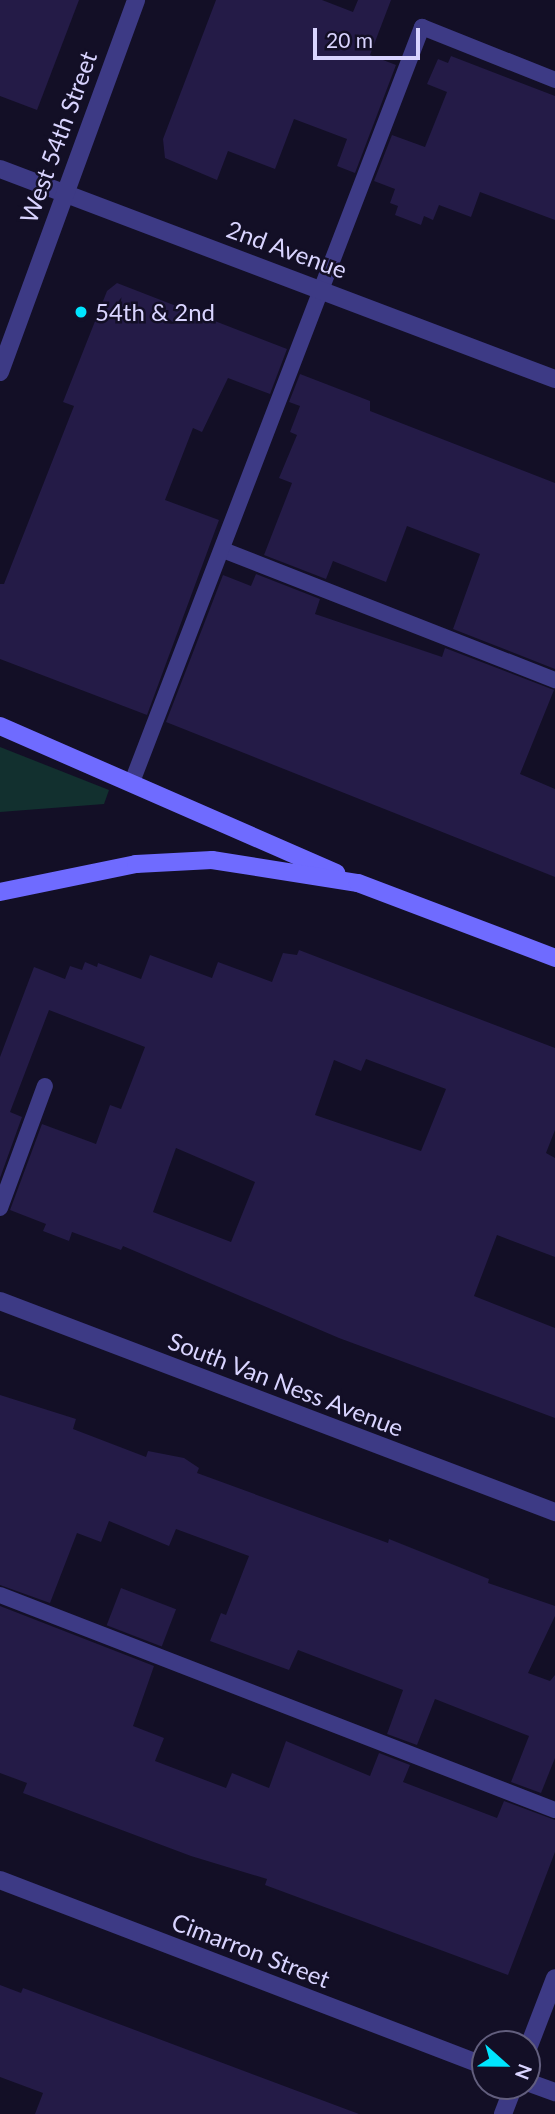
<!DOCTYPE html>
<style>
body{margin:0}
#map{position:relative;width:555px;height:2114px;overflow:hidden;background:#130f26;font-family:Lato,sans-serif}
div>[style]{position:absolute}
.green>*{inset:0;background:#12302f}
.building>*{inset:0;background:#241b47;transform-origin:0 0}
.service>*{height:16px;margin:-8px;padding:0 8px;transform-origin:8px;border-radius:8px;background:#3d3a85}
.minor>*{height:18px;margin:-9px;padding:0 9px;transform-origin:9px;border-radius:9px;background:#3d3a85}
.tertiary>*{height:18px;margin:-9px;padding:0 9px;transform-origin:9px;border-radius:9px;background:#3d3a85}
.secondary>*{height:18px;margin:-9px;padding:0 9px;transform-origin:9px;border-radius:9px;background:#6f6bff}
.dots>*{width:19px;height:19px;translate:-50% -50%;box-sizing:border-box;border:4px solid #130f26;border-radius:50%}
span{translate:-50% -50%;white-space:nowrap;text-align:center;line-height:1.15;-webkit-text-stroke:5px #130f26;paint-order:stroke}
.street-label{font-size:24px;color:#d9d4ff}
.poi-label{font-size:24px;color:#d9d4ff}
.left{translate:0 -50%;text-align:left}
.north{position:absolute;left:471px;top:2030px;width:70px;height:70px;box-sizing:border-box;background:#130f26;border:2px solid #625e7d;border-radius:50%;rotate:111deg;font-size:19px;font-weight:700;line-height:28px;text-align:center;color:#d9d4ff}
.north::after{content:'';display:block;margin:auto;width:24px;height:32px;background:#00e5ff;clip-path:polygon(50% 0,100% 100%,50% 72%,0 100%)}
.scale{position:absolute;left:313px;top:28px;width:107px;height:32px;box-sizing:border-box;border:4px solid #d9d4ff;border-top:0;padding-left:9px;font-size:21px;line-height:24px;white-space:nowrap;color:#d9d4ff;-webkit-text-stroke:5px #130f26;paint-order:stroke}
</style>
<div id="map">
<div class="green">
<div style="clip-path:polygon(0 747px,109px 790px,104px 804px,0 812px)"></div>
</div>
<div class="building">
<div style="clip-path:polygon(0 0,79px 0,37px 110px,0 96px)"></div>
<div style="clip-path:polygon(216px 0,322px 0,353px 12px,358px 0,391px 0,370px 55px,396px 65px,355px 173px,337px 166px,347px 139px,294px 119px,275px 169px,228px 151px,217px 180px,165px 158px,163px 139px)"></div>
<div style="clip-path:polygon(451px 56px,555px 96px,555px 220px,480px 192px,471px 217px,439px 205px,433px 220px,424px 216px,421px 225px,395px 215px,398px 206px,390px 203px,395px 189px,374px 181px,392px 135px,425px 147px,447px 92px,427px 84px,438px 59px,448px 63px)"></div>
<div style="clip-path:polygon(117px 283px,287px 349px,270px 394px,228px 378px,202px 432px,193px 428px,165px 500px,219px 520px,147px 715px,0 659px,0 584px,4px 584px,74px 406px,63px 402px,107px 291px)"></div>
<div style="clip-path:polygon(300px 374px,370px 401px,370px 411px,555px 483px,555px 669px,453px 629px,480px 554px,407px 526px,386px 582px,333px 561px,326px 579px,264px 555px,292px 483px,279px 478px,297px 435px,290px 432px,300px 406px,289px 402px)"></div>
<div style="clip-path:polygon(256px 574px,320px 599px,315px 614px,442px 657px,445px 648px,554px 690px,520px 774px,555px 789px,555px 877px,166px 722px,223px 575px,251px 586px)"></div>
<div style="clip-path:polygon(evenodd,299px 950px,555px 1048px,555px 1130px,546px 1153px,555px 1158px,555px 1257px,497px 1235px,474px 1296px,555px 1328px,555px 1418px,339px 1338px,123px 1246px,121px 1250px,72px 1232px,69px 1241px,43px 1231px,46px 1224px,10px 1210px,42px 1124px,96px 1144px,110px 1105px,121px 1109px,145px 1047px,49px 1010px,10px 1112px,22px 1117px,0 1178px,0 1057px,34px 967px,65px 979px,70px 966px,82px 970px,85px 962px,97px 967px,98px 963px,141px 979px,150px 955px,212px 978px,218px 962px,272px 982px,283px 953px,297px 955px,299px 950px,366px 1059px,446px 1089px,421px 1151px,315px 1115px,334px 1060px,361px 1071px,366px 1059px,299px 950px,176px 1148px,255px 1182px,231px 1242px,153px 1212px,176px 1148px)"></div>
<div style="clip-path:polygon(0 1395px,76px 1419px,73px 1429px,146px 1457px,148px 1451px,184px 1458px,199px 1468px,197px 1473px,388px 1543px,389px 1539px,489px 1579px,488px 1583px,555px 1606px,555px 1616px,528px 1673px,550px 1681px,555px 1675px,555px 1758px,541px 1793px,511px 1782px,529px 1736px,435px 1699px,417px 1745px,387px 1734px,403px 1690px,298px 1650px,289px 1670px,210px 1641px,221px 1613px,226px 1615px,249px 1556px,176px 1529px,169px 1546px,109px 1521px,101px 1542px,77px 1533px,50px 1603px,0 1585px)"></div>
<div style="left:121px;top:1588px;width:59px;height:40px;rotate:21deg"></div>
<div style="clip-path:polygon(0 1606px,154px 1666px,133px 1726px,164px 1738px,155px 1761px,226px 1788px,232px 1773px,269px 1788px,286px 1741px,370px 1776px,379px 1753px,410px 1765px,403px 1782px,497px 1818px,504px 1801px,555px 1820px,555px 1852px,508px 1975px,265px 1885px,267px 1879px,191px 1856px,23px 1793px,27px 1783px,0 1773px)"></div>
<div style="clip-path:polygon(0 1985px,21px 1993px,23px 1988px,359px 2114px,35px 2114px,43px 2093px,0 2077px)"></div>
</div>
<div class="service">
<div style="left:223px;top:550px;width:357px;rotate:21.4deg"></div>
<div style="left:132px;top:782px;width:809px;rotate:-68.99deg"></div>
<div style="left:422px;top:27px;width:143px;rotate:21.7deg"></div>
<div style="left:0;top:1208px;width:130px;rotate:-69.8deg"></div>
<div style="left:0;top:1595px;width:595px;rotate:21.18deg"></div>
</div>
<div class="minor">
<div style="left:0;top:1301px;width:594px;rotate:20.82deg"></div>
<div style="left:0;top:1880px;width:519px;rotate:20.98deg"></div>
<div style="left:527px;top:2051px;width:78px;rotate:-69deg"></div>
<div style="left:527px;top:2082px;width:30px;rotate:20deg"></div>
<div style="left:503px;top:2114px;width:30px;rotate:-69deg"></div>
</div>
<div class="tertiary">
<div style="left:0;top:169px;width:593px;rotate:20.73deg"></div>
<div style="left:0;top:372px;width:396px;rotate:-69.9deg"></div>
</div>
<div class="secondary">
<div style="left:0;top:726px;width:367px;rotate:23.6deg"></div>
<div style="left:0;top:892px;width:139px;rotate:-11.6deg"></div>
<div style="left:136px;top:864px;width:76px;rotate:-3deg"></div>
<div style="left:212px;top:860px;width:148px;rotate:9deg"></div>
<div style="left:358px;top:883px;width:211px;rotate:20.8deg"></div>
</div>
<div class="dots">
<div style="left:81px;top:312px;background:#00e5ff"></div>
</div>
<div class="street-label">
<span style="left:58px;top:137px;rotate:-70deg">West 54th Street</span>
<span style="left:287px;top:249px;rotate:20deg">2nd Avenue</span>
<span style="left:286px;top:1384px;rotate:21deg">South Van Ness Avenue</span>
<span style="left:251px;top:1950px;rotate:21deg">Cimarron Street</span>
</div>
<div class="poi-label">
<span class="left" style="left:95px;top:312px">54th &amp; 2nd</span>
</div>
<div class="north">N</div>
<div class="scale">20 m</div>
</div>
